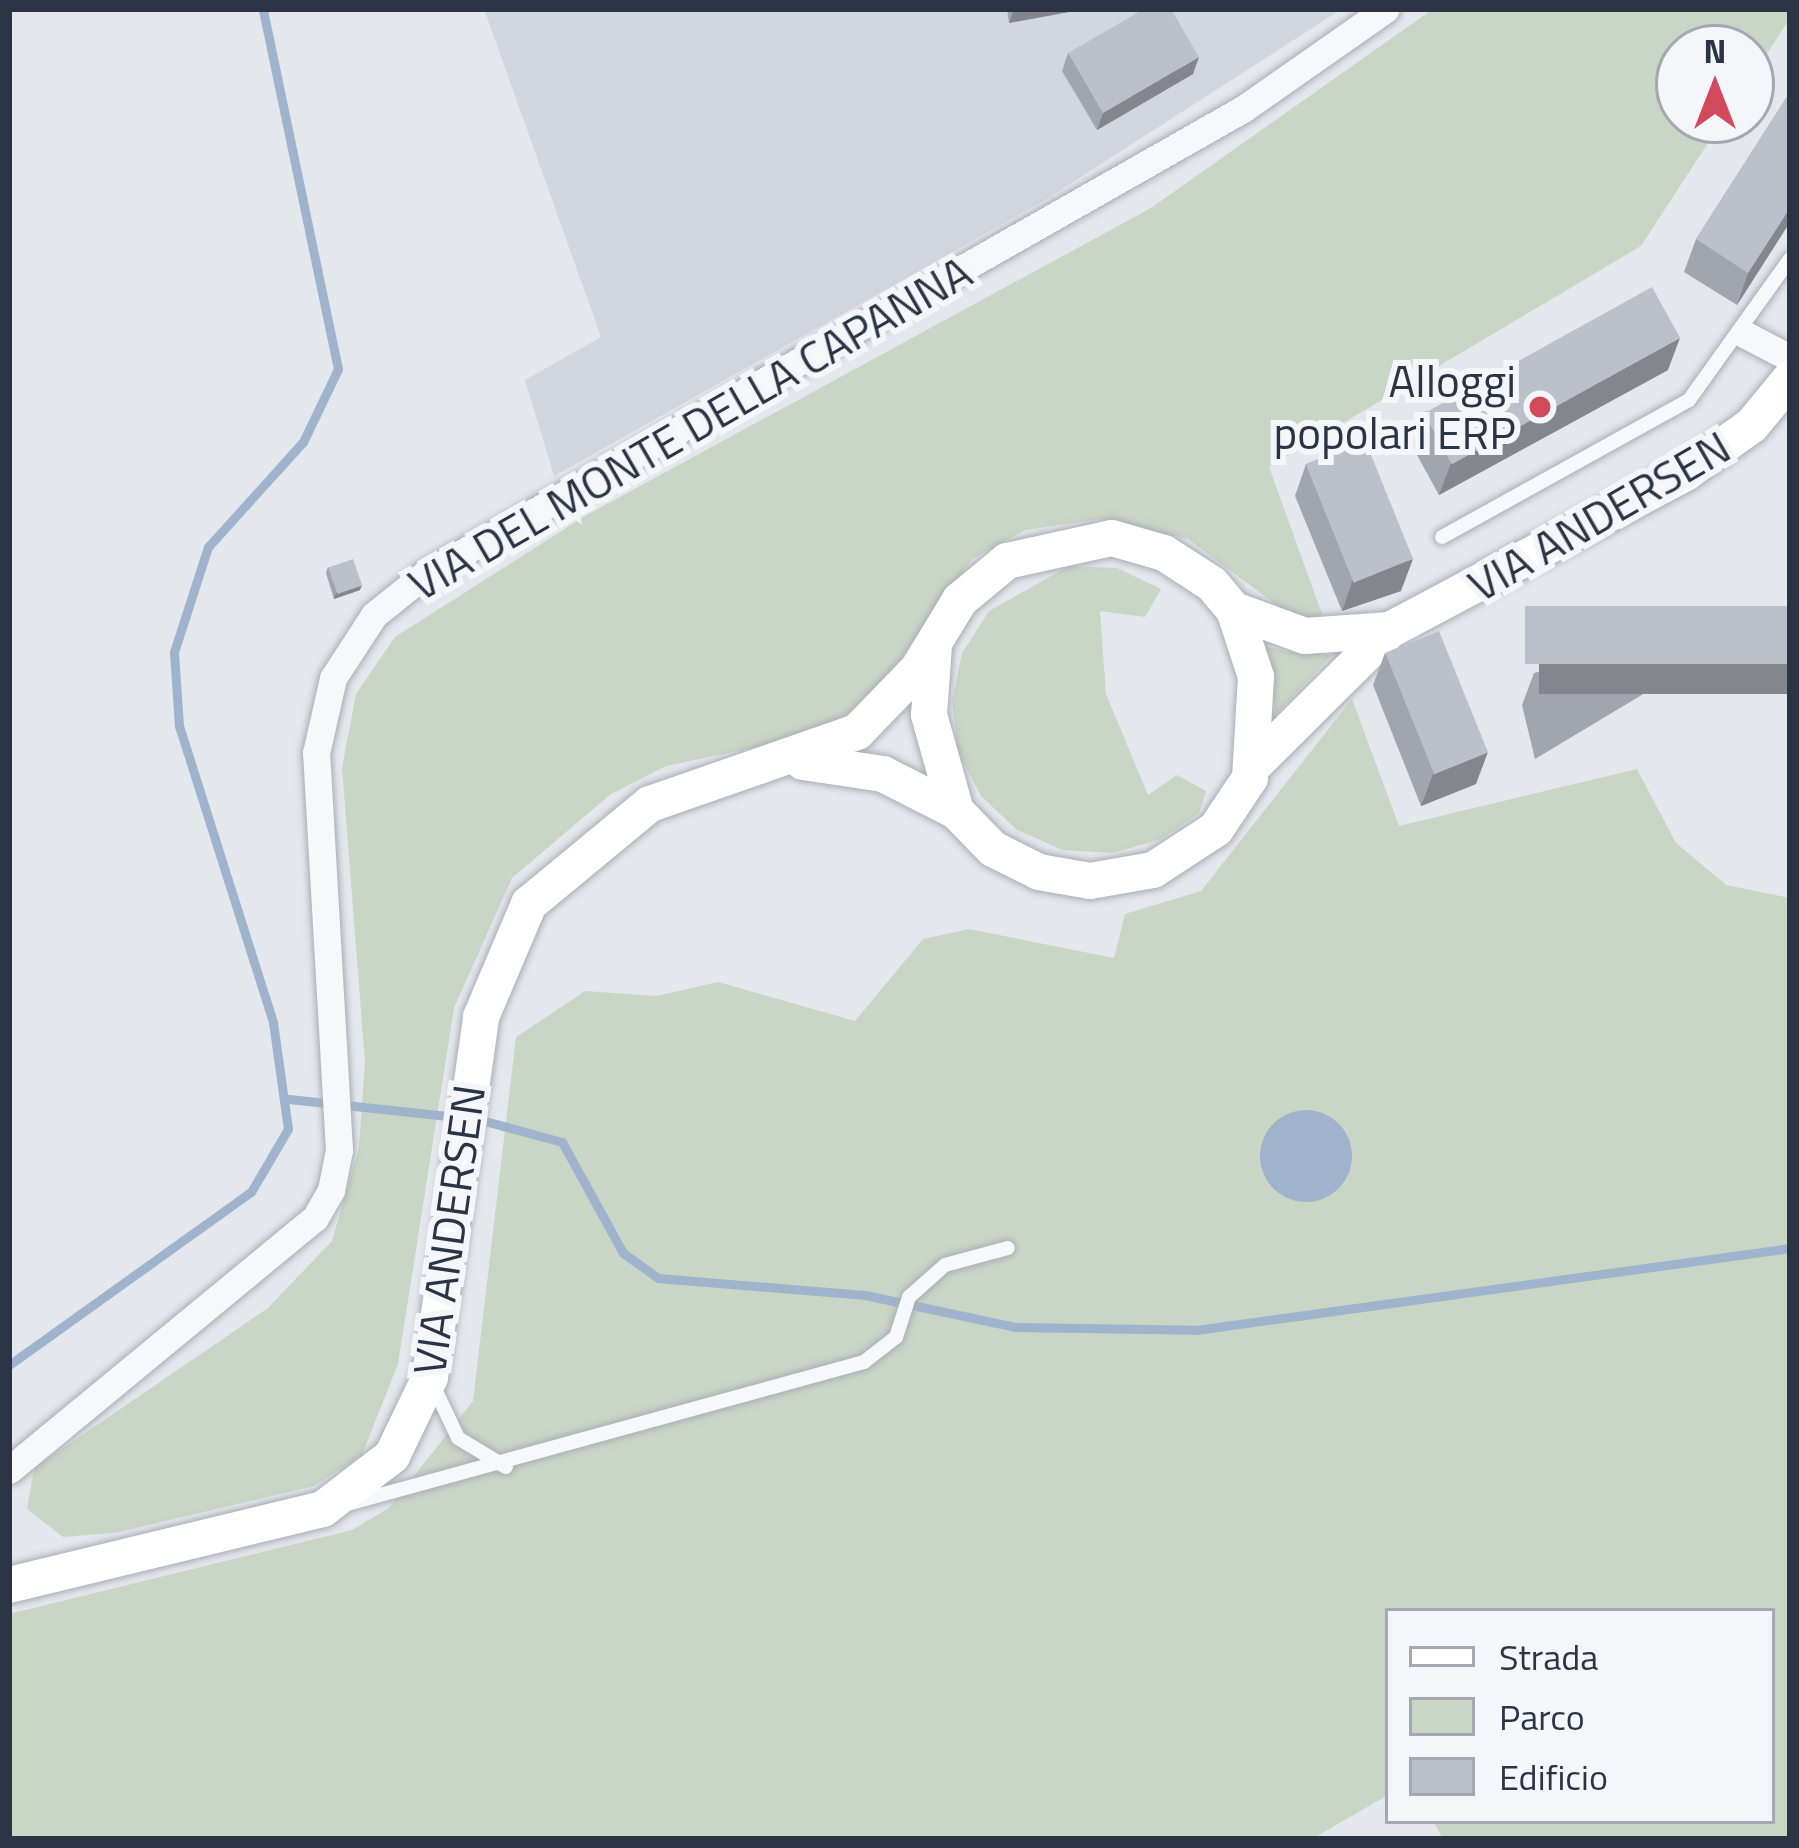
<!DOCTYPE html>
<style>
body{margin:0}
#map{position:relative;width:1799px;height:1848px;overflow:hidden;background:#e4e7ec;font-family:"Titillium Web",sans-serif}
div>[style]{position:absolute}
.built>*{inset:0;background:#d2d6de}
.green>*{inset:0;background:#c9d6c5}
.water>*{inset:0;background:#9fb4cc}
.round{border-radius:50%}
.stream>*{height:9px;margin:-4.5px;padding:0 4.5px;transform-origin:4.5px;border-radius:4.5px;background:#9fb4cc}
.roads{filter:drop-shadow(0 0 3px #a9aeb7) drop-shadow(0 0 3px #a9aeb7)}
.lane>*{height:14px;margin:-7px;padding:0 7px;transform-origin:7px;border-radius:7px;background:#f7f8fa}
.street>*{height:27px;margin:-13.5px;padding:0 13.5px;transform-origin:13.5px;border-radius:13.5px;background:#f7f8fa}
.secondary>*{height:36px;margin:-18px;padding:0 18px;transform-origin:18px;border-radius:18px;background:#fff}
.wall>*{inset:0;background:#a1a5ae}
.shaded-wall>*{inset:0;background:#83868d;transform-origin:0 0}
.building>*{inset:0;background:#bbc0ca;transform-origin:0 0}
.dots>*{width:33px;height:33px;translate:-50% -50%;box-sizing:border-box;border:6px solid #f4f6f9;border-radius:50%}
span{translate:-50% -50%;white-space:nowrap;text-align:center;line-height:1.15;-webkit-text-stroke:12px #f4f6f9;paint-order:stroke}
.poi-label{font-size:45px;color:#2b3445}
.right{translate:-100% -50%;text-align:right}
.street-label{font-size:45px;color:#2b3445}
.frame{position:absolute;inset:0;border:12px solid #2b3445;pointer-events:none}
.legend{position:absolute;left:1385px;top:1608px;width:390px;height:216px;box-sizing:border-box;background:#f4f6f9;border:3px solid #a4a8b1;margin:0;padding:15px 21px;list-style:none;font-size:36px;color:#2b3445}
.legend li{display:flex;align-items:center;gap:24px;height:60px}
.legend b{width:60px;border:3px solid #a4a8b1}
.north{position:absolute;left:1655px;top:24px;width:120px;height:120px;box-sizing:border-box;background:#f4f6f9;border:3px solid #a4a8b1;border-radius:50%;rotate:0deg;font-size:33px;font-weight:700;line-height:48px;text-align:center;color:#2b3445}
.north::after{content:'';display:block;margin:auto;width:42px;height:54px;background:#d1495b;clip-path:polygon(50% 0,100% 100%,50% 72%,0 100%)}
</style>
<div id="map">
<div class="built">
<div style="clip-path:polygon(484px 9px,1342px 9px,1048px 198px,554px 476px,525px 380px,601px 337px)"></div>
</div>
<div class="green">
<div style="clip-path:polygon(1433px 9px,1790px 9px,1790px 18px,1751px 78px,1751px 48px,1679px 48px,1679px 120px,1723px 120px,1641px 246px,1269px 467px,1326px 625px,1294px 618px,1188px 539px,1101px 519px,1025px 530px,972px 559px,875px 695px,814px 735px,666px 766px,611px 794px,512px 878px,454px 1008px,398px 1364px,362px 1455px,314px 1486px,115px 1533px,63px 1537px,27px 1509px,34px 1468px,268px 1308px,332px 1241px,359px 1148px,365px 1062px,342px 768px,356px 694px,395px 637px,585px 516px,1151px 208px)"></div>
<div style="clip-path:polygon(1069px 566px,1117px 568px,1161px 589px,1145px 617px,1100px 611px,1106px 694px,1148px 795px,1177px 775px,1206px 791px,1199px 813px,1161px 839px,1113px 853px,1063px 850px,1017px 830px,981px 796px,958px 752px,952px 702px,962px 653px,989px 611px)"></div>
<div style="clip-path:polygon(1263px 646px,1290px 652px,1332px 655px,1276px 714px)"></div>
<div style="clip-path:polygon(1352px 699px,1399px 826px,1637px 769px,1676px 843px,1726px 885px,1790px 898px,1790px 1839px,1443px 1839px,1433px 1821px,1772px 1821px,1772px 1611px,1388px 1611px,1388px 1795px,1312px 1839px,9px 1839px,9px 1614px,352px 1530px,389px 1508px,473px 1401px,516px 1037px,585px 991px,657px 996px,718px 982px,855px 1021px,923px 939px,969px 929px,1114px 958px,1125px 914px,1201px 891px)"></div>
</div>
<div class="water">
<div class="round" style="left:1260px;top:1110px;width:92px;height:92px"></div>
</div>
<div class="stream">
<div style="left:289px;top:1099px;width:169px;rotate:6.1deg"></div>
<div style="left:474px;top:1118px;width:91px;rotate:15.3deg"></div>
<div style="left:562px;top:1142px;width:127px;rotate:61.2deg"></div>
<div style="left:623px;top:1253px;width:43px;rotate:35.5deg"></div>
<div style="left:658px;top:1278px;width:208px;rotate:4.7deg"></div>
<div style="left:865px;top:1295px;width:153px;rotate:12deg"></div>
<div style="left:1015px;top:1327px;width:181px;rotate:0.9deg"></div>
<div style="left:1196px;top:1330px;width:600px;rotate:-7.86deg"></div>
<div style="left:9px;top:1365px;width:297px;rotate:-35.6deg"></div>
<div style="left:251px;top:1192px;width:73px;rotate:-59.6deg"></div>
<div style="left:288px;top:1129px;width:108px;rotate:-98deg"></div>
<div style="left:273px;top:1022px;width:311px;rotate:-107.6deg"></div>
<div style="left:179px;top:726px;width:74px;rotate:-93.9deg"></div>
<div style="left:174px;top:652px;width:110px;rotate:-72.1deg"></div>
<div style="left:208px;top:547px;width:142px;rotate:-47.9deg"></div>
<div style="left:303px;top:442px;width:81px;rotate:-64.4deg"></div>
<div style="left:338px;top:369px;width:368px;rotate:-101.8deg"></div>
</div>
<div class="roads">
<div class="lane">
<div style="left:1442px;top:537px;width:282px;rotate:-29deg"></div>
<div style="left:1689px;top:400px;width:173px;rotate:-54.4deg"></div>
<div style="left:433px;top:1385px;width:59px;rotate:64.7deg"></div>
<div style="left:458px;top:1438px;width:56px;rotate:31.1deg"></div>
<div style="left:351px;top:1503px;width:532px;rotate:-15.37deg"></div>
<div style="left:864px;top:1362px;width:41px;rotate:-38deg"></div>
<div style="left:896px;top:1337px;width:42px;rotate:-72deg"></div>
<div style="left:909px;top:1297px;width:48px;rotate:-41.6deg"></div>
<div style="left:945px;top:1265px;width:65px;rotate:-15.1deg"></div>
</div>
<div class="street">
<div style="left:1744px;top:334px;width:52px;rotate:27.6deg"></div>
<div style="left:9px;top:1470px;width:396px;rotate:-39.5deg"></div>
<div style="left:315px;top:1218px;width:32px;rotate:-60deg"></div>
<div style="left:331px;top:1190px;width:41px;rotate:-78.7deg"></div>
<div style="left:339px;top:1150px;width:398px;rotate:-93.3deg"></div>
<div style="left:316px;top:753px;width:77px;rotate:-77.2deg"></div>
<div style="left:333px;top:678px;width:75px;rotate:-56.9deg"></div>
<div style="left:374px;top:615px;width:65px;rotate:-38.8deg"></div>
<div style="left:425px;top:574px;width:941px;rotate:-29.62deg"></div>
<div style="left:1243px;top:109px;width:174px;rotate:-35deg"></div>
</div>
<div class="secondary">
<div style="left:1234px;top:610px;width:76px;rotate:20.1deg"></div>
<div style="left:1305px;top:636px;width:85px;rotate:-4deg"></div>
<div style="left:803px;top:762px;width:81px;rotate:8.5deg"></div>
<div style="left:883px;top:774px;width:82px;rotate:26.9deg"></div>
<div style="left:1256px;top:763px;width:189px;rotate:-44.8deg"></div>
<div style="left:1390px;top:630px;width:334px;rotate:-28deg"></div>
<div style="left:1685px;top:473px;width:82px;rotate:-35.6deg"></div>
<div style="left:1752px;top:425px;width:60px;rotate:-50.4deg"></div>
<div style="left:9px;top:1585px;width:323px;rotate:-13.6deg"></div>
<div style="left:323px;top:1509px;width:87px;rotate:-37.5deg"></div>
<div style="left:392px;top:1456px;width:88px;rotate:-64.3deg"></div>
<div style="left:430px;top:1377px;width:364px;rotate:-81.9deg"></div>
<div style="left:481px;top:1017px;width:123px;rotate:-67deg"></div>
<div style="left:529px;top:904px;width:157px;rotate:-39.6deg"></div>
<div style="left:650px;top:804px;width:219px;rotate:-19.2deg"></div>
<div style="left:857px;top:732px;width:88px;rotate:-45.9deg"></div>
<div style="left:918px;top:669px;width:81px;rotate:-58.7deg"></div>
<div style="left:960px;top:600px;width:61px;rotate:-39.7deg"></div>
<div style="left:1007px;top:561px;width:107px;rotate:-12.4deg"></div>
<div style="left:1112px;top:538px;width:54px;rotate:16.1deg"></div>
<div style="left:1164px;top:553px;width:57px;rotate:32.9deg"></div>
<div style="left:1212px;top:584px;width:34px;rotate:50deg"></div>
<div style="left:1234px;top:610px;width:71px;rotate:71.8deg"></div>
<div style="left:1256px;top:677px;width:101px;rotate:93.4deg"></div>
<div style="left:1250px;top:778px;width:61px;rotate:123.7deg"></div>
<div style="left:1216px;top:829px;width:75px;rotate:146.9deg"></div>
<div style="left:1153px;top:870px;width:64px;rotate:170.1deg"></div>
<div style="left:1090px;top:881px;width:52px;rotate:-170deg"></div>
<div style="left:1039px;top:872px;width:51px;rotate:-153.4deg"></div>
<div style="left:993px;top:849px;width:53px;rotate:-134.2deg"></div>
<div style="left:956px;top:811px;width:100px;rotate:-105.7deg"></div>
<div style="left:929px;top:715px;width:69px;rotate:-85.9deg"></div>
</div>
</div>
<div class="wall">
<div style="clip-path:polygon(1007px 9px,1085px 9px,1009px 23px)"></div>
<div style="clip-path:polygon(1068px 53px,1193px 74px,1097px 130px,1062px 71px)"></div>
<div style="clip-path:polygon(1790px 92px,1790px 222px,1737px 305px,1684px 272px,1696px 239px)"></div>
<div style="clip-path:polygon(1668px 370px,1439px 495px,1411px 444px,1423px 412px)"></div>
<div style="clip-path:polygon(1306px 464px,1401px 591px,1342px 611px,1295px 496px)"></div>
<div style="clip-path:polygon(328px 567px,360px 590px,334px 599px,326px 573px)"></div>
<div style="clip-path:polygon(1790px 606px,1535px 759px,1522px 705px,1534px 673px)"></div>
<div style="clip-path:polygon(1385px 653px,1476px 784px,1421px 806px,1373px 685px)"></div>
</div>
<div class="shaded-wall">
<div style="clip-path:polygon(1014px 9px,1085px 9px,1009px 23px)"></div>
<div style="clip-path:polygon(1199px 57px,1193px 74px,1097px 130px,1103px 113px)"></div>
<div style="clip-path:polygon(1790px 208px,1790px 222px,1737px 305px,1748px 273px)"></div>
<div style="clip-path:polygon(1680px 338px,1668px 370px,1439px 495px,1451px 463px)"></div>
<div style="clip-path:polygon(1413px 559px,1401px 591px,1342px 611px,1353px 579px)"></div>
<div style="clip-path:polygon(362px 585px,360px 590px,334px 599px,336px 593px)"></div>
<div style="left:1790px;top:664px;width:30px;height:251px;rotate:90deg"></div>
<div style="clip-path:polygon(1488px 752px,1476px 784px,1421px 806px,1433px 774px)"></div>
</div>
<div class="building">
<div style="clip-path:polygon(1144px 9px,1171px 9px,1199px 57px,1103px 113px,1068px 53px)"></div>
<div style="clip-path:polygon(1790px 92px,1790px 208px,1748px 273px,1696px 239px)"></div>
<div style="left:1652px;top:287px;width:58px;height:261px;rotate:61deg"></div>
<div style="left:1365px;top:440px;width:128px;height:64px;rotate:68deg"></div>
<div style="left:353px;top:559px;width:28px;height:26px;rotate:71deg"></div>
<div style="left:1790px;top:606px;width:58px;height:265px;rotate:90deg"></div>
<div style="left:1439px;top:631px;width:131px;height:58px;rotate:68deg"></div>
</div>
<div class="dots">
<div style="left:1540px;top:407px;background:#d1495b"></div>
</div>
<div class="poi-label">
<span class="right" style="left:1516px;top:407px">Alloggi<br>popolari ERP</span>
</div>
<div class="street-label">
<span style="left:690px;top:428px;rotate:-30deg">VIA DEL MONTE DELLA CAPANNA</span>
<span style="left:1599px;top:516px;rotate:-30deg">VIA ANDERSEN</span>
<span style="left:449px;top:1230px;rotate:-82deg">VIA ANDERSEN</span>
</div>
<div class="frame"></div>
<ul class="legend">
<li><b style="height:15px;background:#fff"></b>Strada</li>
<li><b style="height:33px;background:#c9d6c5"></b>Parco</li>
<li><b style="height:33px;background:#bbc0ca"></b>Edificio</li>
</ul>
<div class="north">N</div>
</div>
